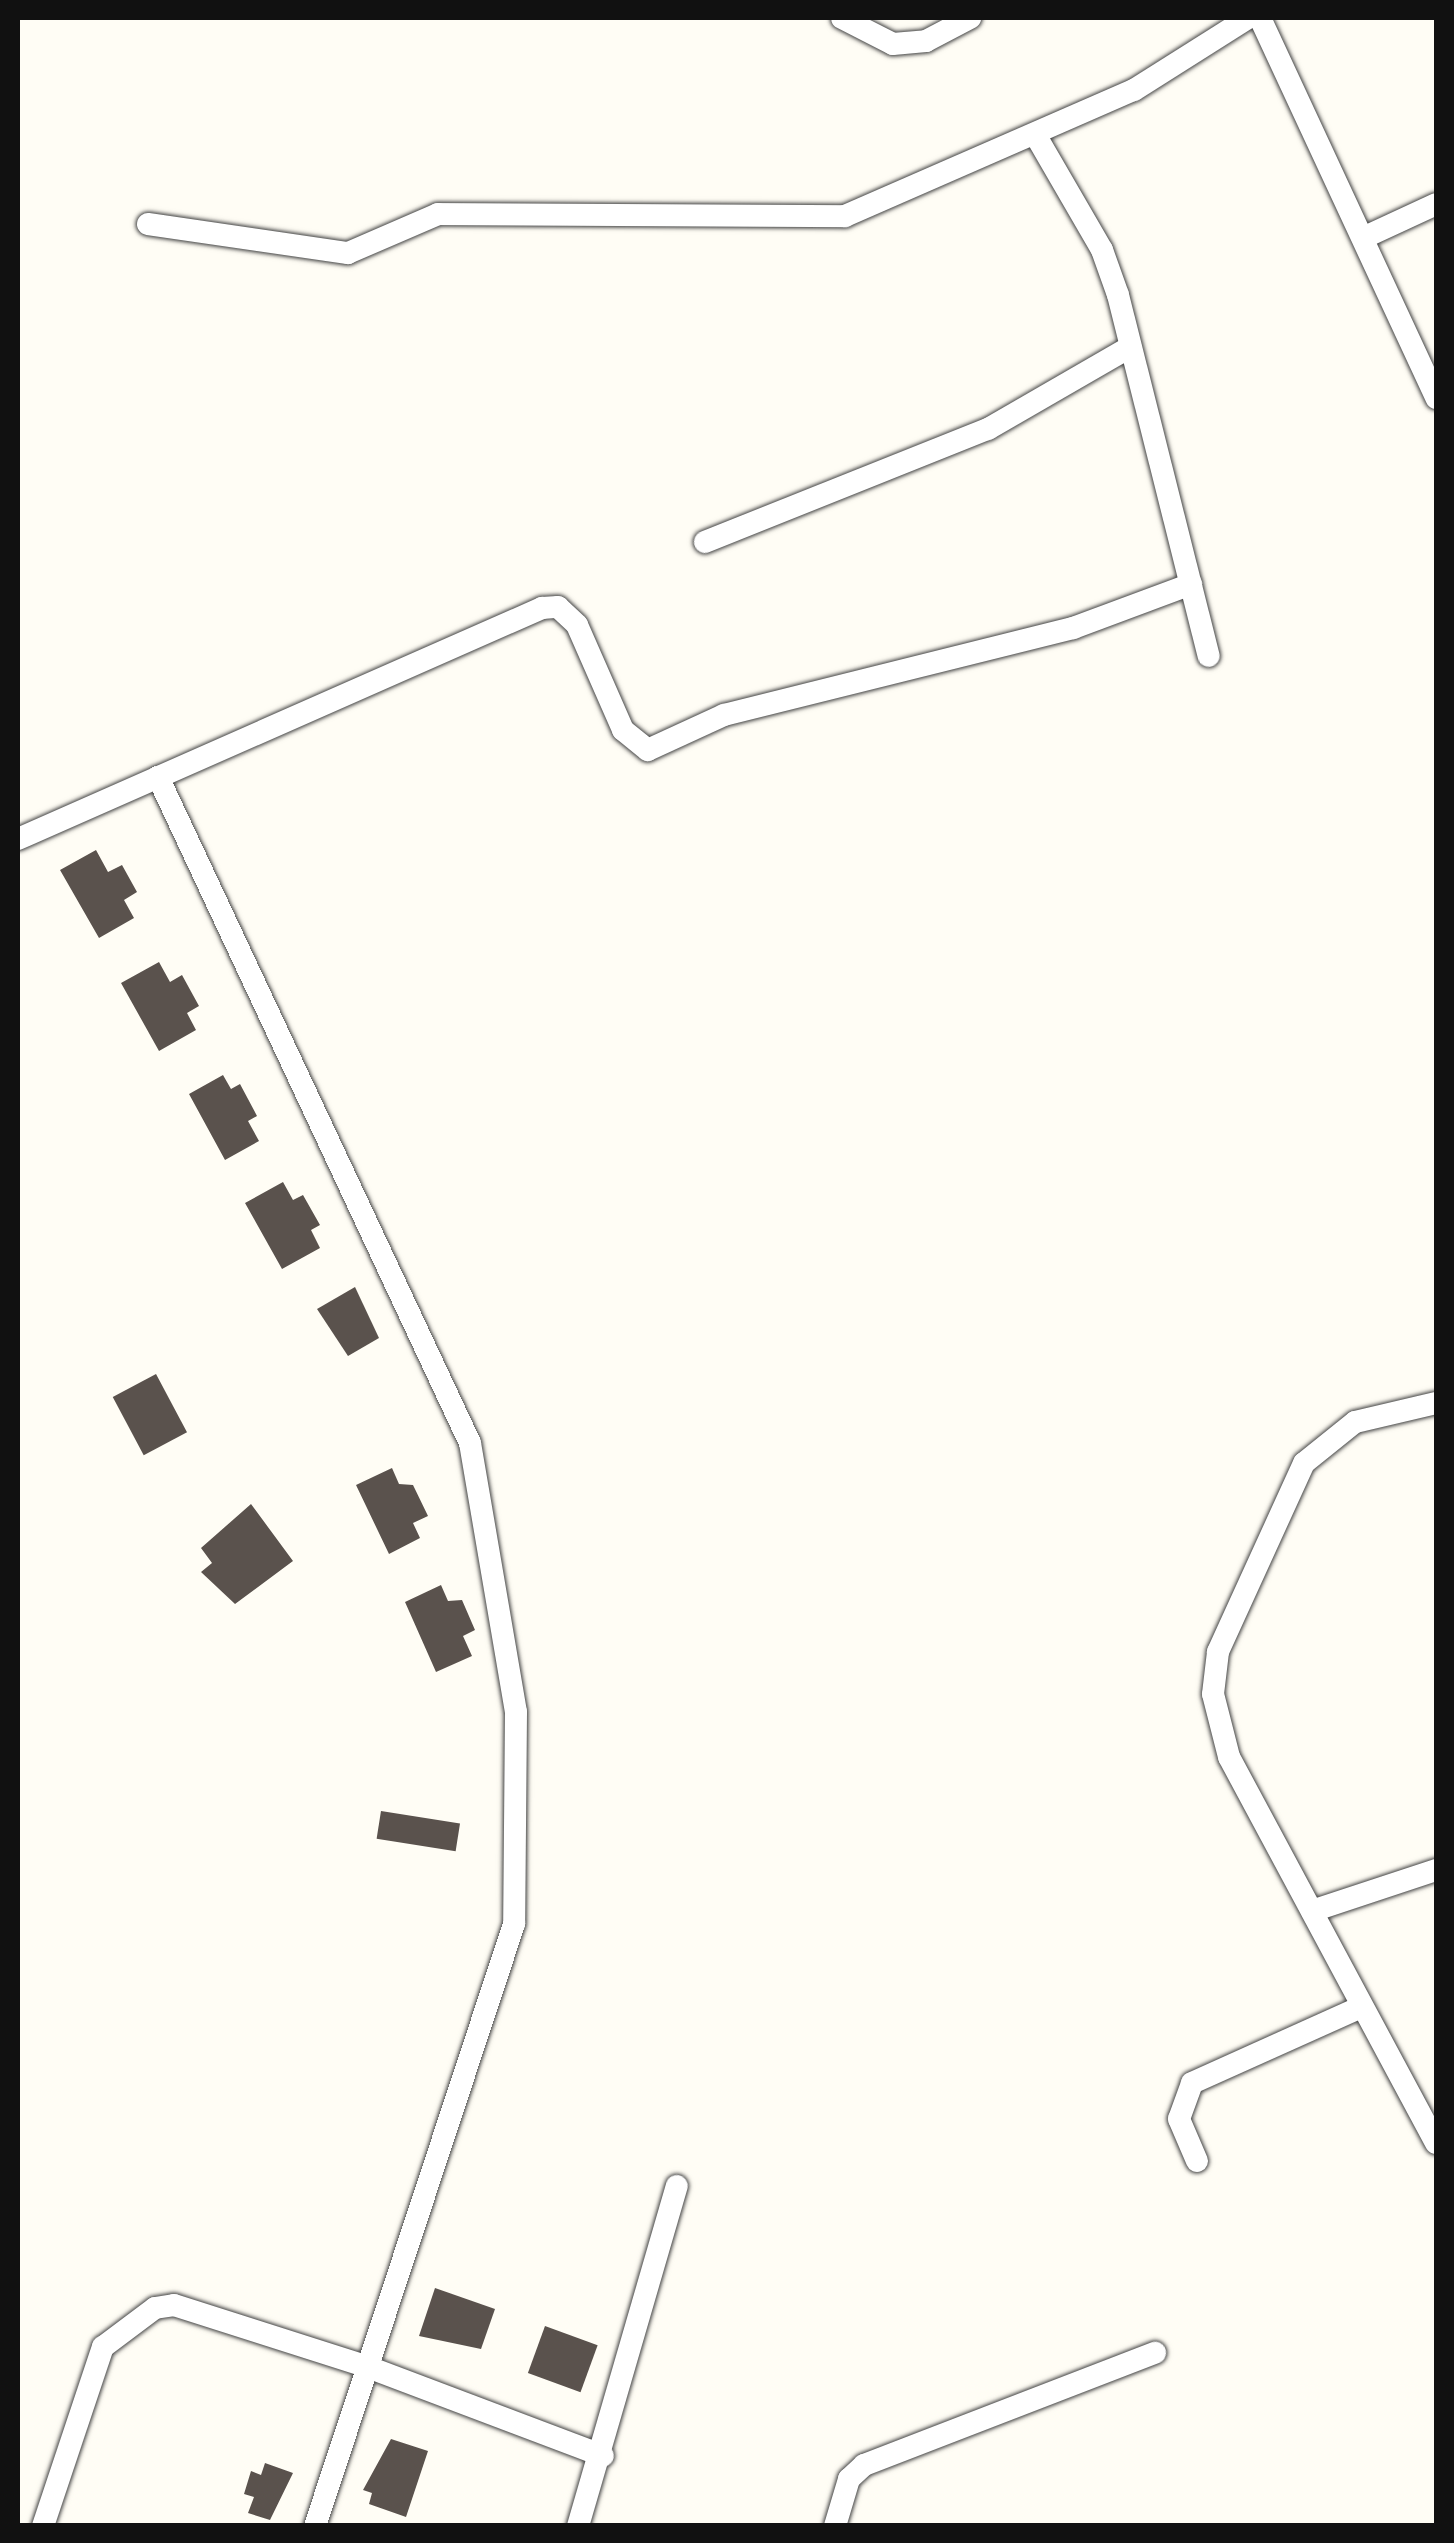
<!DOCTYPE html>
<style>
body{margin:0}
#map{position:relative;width:1454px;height:2543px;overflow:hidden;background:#fffdf5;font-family:"Roboto Serif",serif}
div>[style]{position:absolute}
.building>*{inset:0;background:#5a524d;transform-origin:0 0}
.roads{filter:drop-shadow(0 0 2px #444) drop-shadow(0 0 2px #444)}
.street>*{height:22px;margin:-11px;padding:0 11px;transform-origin:11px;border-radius:11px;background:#fff}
span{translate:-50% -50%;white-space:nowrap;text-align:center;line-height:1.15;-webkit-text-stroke:10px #fff;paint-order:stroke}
.frame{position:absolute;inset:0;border:20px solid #111;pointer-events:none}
</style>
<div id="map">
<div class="building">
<div style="clip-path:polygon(96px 850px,108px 872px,122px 865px,137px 892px,124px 900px,134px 918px,99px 938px,60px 870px)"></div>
<div style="clip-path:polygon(159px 962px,170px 982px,182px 975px,199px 1006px,187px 1013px,196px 1030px,159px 1051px,121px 983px)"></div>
<div style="clip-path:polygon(223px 1075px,231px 1089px,240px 1084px,257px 1116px,248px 1121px,259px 1141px,225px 1160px,189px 1094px)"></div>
<div style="clip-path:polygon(283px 1182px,293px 1200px,303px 1195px,320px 1225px,311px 1230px,320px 1248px,282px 1269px,245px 1203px)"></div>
<div style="clip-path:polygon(355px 1287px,379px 1338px,348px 1356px,317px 1309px)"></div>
<div style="left:156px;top:1374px;width:66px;height:49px;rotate:62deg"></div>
<div style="clip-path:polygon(392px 1468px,399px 1484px,413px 1485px,428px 1516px,413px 1523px,420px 1538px,389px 1554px,356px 1485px)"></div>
<div style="clip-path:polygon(251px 1504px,293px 1561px,235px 1604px,201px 1572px,212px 1563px,201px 1548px)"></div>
<div style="clip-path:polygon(441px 1585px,448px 1601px,462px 1600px,475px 1630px,463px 1636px,472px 1656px,436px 1672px,405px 1602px)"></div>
<div style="left:381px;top:1811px;width:80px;height:28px;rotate:9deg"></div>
<div style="clip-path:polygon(435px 2288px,495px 2309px,481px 2349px,419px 2336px)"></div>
<div style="left:545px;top:2326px;width:56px;height:50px;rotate:20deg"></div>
<div style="clip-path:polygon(391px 2439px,428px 2451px,406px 2517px,369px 2504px,372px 2493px,363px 2490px)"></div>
<div style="clip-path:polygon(265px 2463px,293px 2473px,270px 2520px,248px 2513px,254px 2497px,244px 2494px,251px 2471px,261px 2475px)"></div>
</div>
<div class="roads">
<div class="street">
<div style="left:842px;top:18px;width:57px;rotate:27deg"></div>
<div style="left:893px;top:44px;width:33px;rotate:-5deg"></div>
<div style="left:926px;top:41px;width:50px;rotate:-27.6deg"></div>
<div style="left:1260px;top:18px;width:419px;rotate:65.1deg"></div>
<div style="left:1036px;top:136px;width:132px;rotate:59.9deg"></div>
<div style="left:1102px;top:250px;width:48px;rotate:70.4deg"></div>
<div style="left:1118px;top:295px;width:372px;rotate:75.9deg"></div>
<div style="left:148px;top:224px;width:202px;rotate:8.3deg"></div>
<div style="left:348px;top:253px;width:98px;rotate:-23.4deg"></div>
<div style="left:438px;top:214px;width:407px;rotate:0.3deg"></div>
<div style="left:845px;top:216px;width:315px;rotate:-23.6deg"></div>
<div style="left:1134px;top:90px;width:135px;rotate:-32.3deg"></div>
<div style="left:1365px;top:237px;width:78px;rotate:-24.9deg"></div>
<div style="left:705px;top:542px;width:305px;rotate:-21.8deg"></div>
<div style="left:988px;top:429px;width:164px;rotate:-30deg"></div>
<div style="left:158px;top:777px;width:735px;rotate:64.9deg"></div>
<div style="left:470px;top:1443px;width:273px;rotate:80.3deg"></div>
<div style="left:516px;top:1712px;width:212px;rotate:90.5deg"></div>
<div style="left:514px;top:1924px;width:634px;rotate:108.29deg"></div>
<div style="left:18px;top:839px;width:573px;rotate:-23.79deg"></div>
<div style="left:542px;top:608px;width:16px;rotate:-4deg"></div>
<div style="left:558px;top:607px;width:26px;rotate:43deg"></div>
<div style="left:577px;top:625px;width:115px;rotate:66.3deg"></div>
<div style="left:623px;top:730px;width:32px;rotate:39deg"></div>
<div style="left:648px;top:750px;width:84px;rotate:-24.7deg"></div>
<div style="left:724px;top:715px;width:360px;rotate:-14deg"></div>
<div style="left:1073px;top:628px;width:126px;rotate:-20.4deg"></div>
<div style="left:1436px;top:1403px;width:83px;rotate:166.8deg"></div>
<div style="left:1355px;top:1422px;width:65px;rotate:141.2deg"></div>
<div style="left:1304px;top:1463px;width:208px;rotate:114.5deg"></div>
<div style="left:1218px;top:1652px;width:42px;rotate:96.8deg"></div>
<div style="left:1213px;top:1694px;width:65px;rotate:75.7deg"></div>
<div style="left:1229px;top:1757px;width:438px;rotate:61.8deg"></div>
<div style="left:1312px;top:1911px;width:131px;rotate:-18.3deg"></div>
<div style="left:1197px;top:2161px;width:46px;rotate:-113.2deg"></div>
<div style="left:1179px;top:2119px;width:38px;rotate:-70deg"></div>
<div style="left:1192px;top:2083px;width:185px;rotate:-24.2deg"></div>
<div style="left:43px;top:2526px;width:189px;rotate:-71.5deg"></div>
<div style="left:103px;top:2347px;width:65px;rotate:-36.9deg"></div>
<div style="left:155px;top:2308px;width:19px;rotate:-9deg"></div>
<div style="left:174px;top:2305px;width:204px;rotate:17.7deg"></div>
<div style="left:368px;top:2367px;width:251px;rotate:20.7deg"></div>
<div style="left:578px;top:2526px;width:354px;rotate:-73.8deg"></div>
<div style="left:835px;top:2526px;width:49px;rotate:-73.4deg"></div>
<div style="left:849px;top:2479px;width:21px;rotate:-43deg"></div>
<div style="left:864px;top:2465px;width:312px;rotate:-21.1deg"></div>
</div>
</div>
<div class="frame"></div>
</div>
